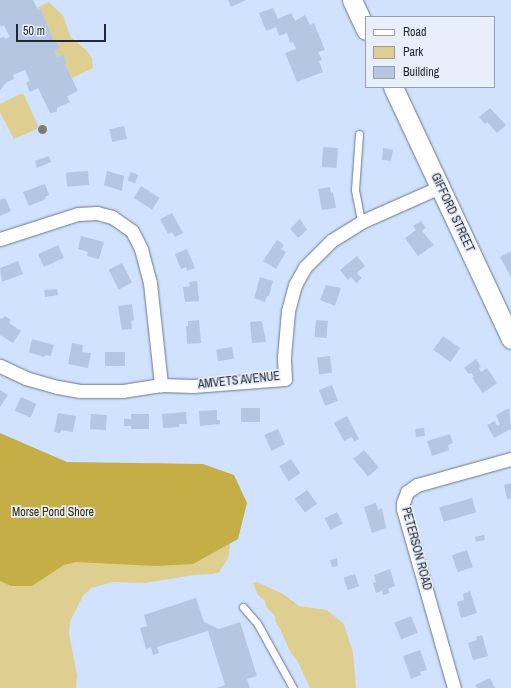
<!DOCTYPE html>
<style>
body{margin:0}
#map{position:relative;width:511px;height:688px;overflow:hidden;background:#d1e2fe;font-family:"Archivo Narrow",sans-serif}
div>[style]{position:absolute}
.green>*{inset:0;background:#dece8f}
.forest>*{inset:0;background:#c6ae46}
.building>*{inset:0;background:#b5c6e1;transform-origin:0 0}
.roads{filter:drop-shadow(0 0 1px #687790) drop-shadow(0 0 1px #687790)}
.service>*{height:7px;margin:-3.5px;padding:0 3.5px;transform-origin:3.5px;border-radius:3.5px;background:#fff}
.minor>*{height:13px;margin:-6.5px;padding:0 6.5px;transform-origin:6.5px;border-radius:6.5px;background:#fff}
.secondary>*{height:19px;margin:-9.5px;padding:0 9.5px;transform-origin:9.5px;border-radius:9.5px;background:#fff}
.trees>*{width:9px;height:9px;margin:-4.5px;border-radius:50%;background:#7d7f72}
span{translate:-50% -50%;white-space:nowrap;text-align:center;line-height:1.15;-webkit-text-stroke:3.5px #e8eefa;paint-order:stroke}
.street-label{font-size:12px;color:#232933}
.park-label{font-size:12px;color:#382e00}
.legend{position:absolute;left:365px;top:16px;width:130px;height:72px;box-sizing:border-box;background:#e8eefa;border:1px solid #999faa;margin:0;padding:5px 7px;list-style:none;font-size:12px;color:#232933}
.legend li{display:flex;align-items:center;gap:8px;height:20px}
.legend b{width:20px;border:1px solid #999faa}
.scale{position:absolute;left:16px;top:24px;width:90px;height:18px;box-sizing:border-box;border:2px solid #232933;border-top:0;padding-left:5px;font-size:12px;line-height:14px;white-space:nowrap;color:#232933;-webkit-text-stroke:3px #e8eefa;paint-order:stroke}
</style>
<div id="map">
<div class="green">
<div style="clip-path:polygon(48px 2px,63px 15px,70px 36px,87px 51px,92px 58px,93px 68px,72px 78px,65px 64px,67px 63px,63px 54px,57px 57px,55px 51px,60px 48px,56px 41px,54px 41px,41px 9px,38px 10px,37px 8px)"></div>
<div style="clip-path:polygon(20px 94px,24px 95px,38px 126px,37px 129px,14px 139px,0 113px,0 104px)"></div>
<div style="clip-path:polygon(0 447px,110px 474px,147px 463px,166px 463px,173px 465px,231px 532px,229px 554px,227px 560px,219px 572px,213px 574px,194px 575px,145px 583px,112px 582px,91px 588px,83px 596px,70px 621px,69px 634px,77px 675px,76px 688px,0 688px)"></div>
<div style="clip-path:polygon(257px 582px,283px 594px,299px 606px,327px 610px,344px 624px,353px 653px,356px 688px,310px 688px,297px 660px,291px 653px,280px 629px,275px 621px,275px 616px,266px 607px,265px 601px,258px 595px,253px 583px)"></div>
</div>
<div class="forest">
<div style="clip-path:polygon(0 433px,67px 462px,203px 464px,234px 475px,247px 503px,238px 539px,193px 564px,156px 566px,76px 562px,64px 565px,32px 586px,11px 586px,0 581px)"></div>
</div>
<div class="building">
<div style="clip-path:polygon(0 0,33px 0,38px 10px,41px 9px,54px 41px,56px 41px,60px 48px,55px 51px,57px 57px,63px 54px,67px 63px,65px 64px,78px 91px,67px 96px,70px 102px,57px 108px,57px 112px,50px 113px,38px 88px,30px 92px,26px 83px,30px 81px,25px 70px,13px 75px,14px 79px,7px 82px,0 90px,0 38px,4px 37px,5px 39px,10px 37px,4px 25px,1px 27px,0 24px)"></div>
<div style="clip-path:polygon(228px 0,246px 0,231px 7px)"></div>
<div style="clip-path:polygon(273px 8px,278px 19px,291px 13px,295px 21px,305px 15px,310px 25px,314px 23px,325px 50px,318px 52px,322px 60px,319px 61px,323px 72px,297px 82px,285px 53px,296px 49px,293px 42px,290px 43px,287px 33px,279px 36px,276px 27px,266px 31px,259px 13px)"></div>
<div style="clip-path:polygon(490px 108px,506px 125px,497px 133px,487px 122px,485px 124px,479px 117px)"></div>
<div style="left:124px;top:126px;width:13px;height:15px;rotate:77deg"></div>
<div style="left:323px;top:147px;width:15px;height:20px;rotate:4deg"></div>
<div style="clip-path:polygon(383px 148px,393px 150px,391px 161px,382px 160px)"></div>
<div style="clip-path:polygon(49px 156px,51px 162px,37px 168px,35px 161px)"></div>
<div style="left:88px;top:171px;width:14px;height:22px;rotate:86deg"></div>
<div style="clip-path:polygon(107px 171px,124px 176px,122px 191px,104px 185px)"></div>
<div style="left:131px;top:172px;width:8px;height:9px;rotate:23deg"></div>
<div style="clip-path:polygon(45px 184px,49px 195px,45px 197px,46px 199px,29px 206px,23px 192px)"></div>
<div style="left:141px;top:186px;width:22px;height:14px;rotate:32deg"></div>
<div style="clip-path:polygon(330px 187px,331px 193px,333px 192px,336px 208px,322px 210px,318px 189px)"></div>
<div style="clip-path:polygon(5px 198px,11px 211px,0 216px,0 200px)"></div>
<div style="clip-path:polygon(172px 213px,183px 233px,175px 237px,172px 232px,168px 234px,160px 219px)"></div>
<div style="clip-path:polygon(300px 219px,307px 230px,298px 238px,290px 229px)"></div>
<div style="clip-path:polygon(421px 221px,426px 228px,422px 231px,434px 245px,418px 256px,405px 238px,416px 230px,413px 226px)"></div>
<div style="clip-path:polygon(81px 236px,104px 242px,99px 259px,87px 256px,88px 252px,78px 249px)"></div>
<div style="clip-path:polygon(277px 240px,284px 245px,281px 249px,286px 252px,276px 269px,263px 261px)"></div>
<div style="left:58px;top:245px;width:14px;height:22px;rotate:65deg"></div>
<div style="clip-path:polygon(187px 249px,195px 268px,187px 271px,186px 267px,181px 269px,175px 254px)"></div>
<div style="clip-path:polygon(511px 251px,511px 277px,500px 257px)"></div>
<div style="clip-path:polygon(357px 256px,365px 266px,357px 273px,362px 278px,356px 283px,351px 277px,348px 280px,340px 270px)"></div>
<div style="clip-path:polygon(18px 261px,23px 274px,2px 282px,0 268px)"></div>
<div style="left:122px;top:263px;width:22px;height:15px;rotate:63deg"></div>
<div style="clip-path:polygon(260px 277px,273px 281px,269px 296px,267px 296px,265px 302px,254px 298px)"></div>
<div style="clip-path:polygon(197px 281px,199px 301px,185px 302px,183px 287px,190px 286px,189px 282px)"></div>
<div style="clip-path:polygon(326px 285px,341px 288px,335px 306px,320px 300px)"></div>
<div style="clip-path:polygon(57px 289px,58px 295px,45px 297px,44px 290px)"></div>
<div style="clip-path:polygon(132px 304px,134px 320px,131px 321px,132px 329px,122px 330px,118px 306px)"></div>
<div style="clip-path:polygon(5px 316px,11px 320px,9px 323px,21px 331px,13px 343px,0 335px,0 318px,2px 319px)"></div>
<div style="clip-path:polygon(199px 320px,201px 343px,187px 344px,186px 326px,188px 326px,188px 321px)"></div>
<div style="left:316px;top:320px;width:12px;height:17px;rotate:5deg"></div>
<div style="clip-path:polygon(262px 321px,266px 342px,252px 343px,250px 322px)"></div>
<div style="left:443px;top:336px;width:21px;height:17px;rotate:35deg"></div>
<div style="clip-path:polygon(32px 339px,54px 345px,51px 356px,45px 355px,44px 357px,29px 352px)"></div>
<div style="clip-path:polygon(72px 343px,83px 345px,82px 352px,91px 353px,88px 368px,68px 364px)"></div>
<div style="left:232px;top:347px;width:12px;height:16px;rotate:81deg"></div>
<div style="left:125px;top:352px;width:14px;height:20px;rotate:90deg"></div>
<div style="left:330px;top:356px;width:17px;height:13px;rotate:83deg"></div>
<div style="clip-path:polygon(476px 359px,481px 367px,479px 368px,481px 372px,487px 368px,497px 383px,483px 393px,472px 378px,474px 377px,471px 373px,469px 374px,464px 368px)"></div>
<div style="left:332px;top:385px;width:17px;height:14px;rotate:69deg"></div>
<div style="clip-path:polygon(0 390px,8px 395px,0 407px)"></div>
<div style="left:21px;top:397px;width:17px;height:15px;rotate:24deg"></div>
<div style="left:260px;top:408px;width:14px;height:19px;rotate:90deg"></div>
<div style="clip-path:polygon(509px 408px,511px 429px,494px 438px,487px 425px,495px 421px,497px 426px,500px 424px,496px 415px)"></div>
<div style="clip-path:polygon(217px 410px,217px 420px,220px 420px,220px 424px,200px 426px,199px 411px)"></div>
<div style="clip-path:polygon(186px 412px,187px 424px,179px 424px,179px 427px,163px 428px,162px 414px)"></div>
<div style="clip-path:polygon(58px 413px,76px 416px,73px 432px,61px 430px,60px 433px,54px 432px)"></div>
<div style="left:91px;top:414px;width:16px;height:15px;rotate:4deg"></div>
<div style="clip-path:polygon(131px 414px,149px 414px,149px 429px,131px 429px,131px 426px,124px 426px,124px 419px,131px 419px)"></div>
<div style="clip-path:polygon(347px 416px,359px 439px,354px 442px,352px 437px,344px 441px,334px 423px)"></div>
<div style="left:424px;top:428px;width:8px;height:9px;rotate:83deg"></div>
<div style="left:278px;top:429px;width:17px;height:15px;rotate:66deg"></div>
<div style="clip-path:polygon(450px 434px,453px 443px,448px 445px,449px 450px,432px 456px,427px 441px)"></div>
<div style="left:364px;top:450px;width:23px;height:14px;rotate:50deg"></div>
<div style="left:291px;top:459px;width:17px;height:14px;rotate:57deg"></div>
<div style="clip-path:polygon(511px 483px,511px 498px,507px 499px,504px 485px)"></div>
<div style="left:307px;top:490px;width:17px;height:15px;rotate:54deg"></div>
<div style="left:472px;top:498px;width:15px;height:34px;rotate:74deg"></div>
<div style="clip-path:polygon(376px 503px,378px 510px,382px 508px,386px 528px,372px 533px,364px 507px)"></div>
<div style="left:337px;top:512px;width:13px;height:14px;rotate:63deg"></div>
<div style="left:484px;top:535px;width:5px;height:9px;rotate:79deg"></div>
<div style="left:467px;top:550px;width:18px;height:16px;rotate:71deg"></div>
<div style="clip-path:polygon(337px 558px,338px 566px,332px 567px,330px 560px)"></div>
<div style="clip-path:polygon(390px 569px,395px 586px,388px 589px,390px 593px,383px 595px,382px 591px,376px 593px,373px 583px,376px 582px,374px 575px)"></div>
<div style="left:355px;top:574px;width:13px;height:12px;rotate:72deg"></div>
<div style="clip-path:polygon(470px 591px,477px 613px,461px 618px,457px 602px,464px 600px,463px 594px)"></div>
<div style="clip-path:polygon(196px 598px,204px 622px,219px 629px,240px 622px,257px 676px,247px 679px,250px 688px,217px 688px,225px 685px,208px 631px,157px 647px,159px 653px,153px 655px,151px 647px,146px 649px,140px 628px,147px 626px,144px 615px)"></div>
<div style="left:411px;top:616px;width:18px;height:18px;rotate:68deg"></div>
<div style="clip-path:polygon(482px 635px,488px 656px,473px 660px,468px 643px,477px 640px,476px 637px)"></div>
<div style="clip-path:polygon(420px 650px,427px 670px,420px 672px,421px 675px,411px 679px,403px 656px)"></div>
<div style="clip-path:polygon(490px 678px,495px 688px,477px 688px,475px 685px)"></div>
</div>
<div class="roads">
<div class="service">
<div style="left:359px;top:134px;width:56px;rotate:94.1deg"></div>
<div style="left:355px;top:190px;width:33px;rotate:79deg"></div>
<div style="left:243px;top:607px;width:21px;rotate:49deg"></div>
<div style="left:257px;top:623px;width:74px;rotate:61deg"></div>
</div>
<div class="minor">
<div style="left:0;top:239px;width:82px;rotate:-17.8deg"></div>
<div style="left:78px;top:214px;width:19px;rotate:-3deg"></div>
<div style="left:97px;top:213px;width:16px;rotate:15deg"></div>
<div style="left:112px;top:217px;width:24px;rotate:35deg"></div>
<div style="left:132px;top:231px;width:20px;rotate:63deg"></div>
<div style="left:141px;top:249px;width:35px;rotate:75deg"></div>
<div style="left:150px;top:283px;width:103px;rotate:83.8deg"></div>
<div style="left:161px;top:385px;width:38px;rotate:171deg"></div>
<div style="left:123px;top:391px;width:43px;rotate:180deg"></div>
<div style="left:80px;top:391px;width:23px;rotate:-170deg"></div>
<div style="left:57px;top:387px;width:32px;rotate:-164deg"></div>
<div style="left:26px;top:378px;width:29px;rotate:-155deg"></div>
<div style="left:161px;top:385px;width:32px;rotate:2deg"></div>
<div style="left:193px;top:386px;width:92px;rotate:-4.4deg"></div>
<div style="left:285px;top:379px;width:22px;rotate:-93deg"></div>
<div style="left:284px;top:357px;width:46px;rotate:-85deg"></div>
<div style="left:288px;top:311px;width:27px;rotate:-75deg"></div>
<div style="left:295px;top:285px;width:21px;rotate:-61deg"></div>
<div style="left:305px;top:267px;width:37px;rotate:-45deg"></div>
<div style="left:331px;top:241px;width:36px;rotate:-32deg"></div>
<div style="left:361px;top:222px;width:86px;rotate:-23.9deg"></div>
<div style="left:454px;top:688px;width:186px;rotate:-105.9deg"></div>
<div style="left:403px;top:509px;width:6px;rotate:-90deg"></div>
<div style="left:403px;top:503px;width:12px;rotate:-70deg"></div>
<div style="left:407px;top:492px;width:12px;rotate:-35deg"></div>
<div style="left:417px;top:485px;width:98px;rotate:-15.5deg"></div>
</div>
<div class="secondary">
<div style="left:352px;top:0;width:33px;rotate:65deg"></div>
<div style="left:393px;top:87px;width:278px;rotate:64.9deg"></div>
</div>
</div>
<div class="trees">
<div style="left:42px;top:129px"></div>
</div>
<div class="street-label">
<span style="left:452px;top:213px;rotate:65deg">GIFFORD STREET</span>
<span style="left:239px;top:381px;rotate:-6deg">AMVETS AVENUE</span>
<span style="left:416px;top:549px;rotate:75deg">PETERSON ROAD</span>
</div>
<div class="park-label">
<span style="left:53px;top:513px">Morse Pond Shore</span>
</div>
<ul class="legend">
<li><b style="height:5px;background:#fff"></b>Road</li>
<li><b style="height:11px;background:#dece8f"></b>Park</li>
<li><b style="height:11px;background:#b5c6e1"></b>Building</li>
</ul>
<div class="scale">50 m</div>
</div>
